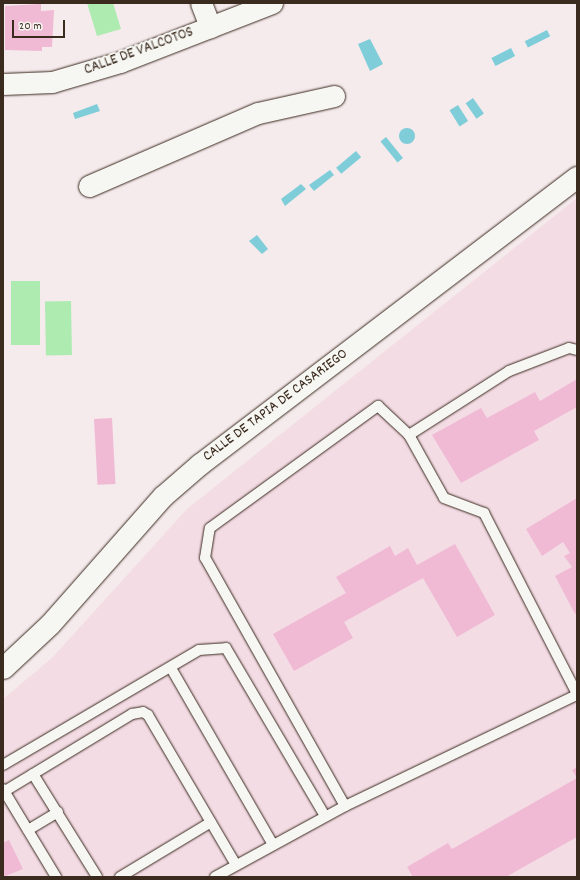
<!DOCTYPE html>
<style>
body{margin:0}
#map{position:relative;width:580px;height:880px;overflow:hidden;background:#f5eaec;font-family:Dekko,sans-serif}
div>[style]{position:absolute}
.built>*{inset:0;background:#f4dce5}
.green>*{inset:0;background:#aeebb1;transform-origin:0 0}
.water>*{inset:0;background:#7ecdd9;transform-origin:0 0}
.round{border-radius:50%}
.building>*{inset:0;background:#f0bad4;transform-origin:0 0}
.roads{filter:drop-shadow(0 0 1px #3b2a1e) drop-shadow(0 0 1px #3b2a1e)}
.service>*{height:10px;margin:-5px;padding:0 5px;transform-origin:5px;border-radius:5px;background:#f6f6f2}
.minor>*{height:21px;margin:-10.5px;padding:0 10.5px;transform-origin:10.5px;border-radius:10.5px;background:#f6f6f2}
span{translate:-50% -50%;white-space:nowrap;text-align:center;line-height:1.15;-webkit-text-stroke:4px #f6f6f2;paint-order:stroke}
.street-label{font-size:15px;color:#3b2a1e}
.frame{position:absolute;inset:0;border:4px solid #3b2a1e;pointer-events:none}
.scale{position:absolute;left:12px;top:20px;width:53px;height:18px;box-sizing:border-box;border:2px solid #3b2a1e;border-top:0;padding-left:5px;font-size:12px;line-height:14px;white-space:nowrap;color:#3b2a1e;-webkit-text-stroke:3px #f6f6f2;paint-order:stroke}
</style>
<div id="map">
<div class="built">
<div style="clip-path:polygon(577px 198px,577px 877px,3px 877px,3px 699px,52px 658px,187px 509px)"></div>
</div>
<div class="green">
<div style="clip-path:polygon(87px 3px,113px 3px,121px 29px,97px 36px)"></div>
<div style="left:11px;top:281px;width:29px;height:64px"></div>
<div style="left:71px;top:301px;width:54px;height:26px;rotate:89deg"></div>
</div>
<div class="water">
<div style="left:547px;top:30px;width:7px;height:25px;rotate:63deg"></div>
<div style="clip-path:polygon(370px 39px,383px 64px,370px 71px,358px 44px)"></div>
<div style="left:511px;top:48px;width:9px;height:22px;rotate:63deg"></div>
<div style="left:473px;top:98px;width:19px;height:9px;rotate:55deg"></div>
<div style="clip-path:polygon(97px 104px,100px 111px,75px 119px,73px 113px)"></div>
<div style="left:458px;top:105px;width:19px;height:10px;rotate:58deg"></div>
<div class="round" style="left:399px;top:128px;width:16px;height:16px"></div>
<div style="left:386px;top:137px;width:27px;height:7px;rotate:51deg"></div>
<div style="left:356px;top:151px;width:8px;height:26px;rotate:50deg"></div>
<div style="clip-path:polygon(330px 170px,334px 175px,314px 191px,309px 185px)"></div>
<div style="clip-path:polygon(301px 184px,306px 189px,285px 206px,281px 199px)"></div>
<div style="clip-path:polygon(257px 235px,268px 249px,262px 254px,249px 241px)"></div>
</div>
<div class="building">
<div style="clip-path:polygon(41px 4px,41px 11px,54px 10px,52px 47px,42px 47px,42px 51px,5px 50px,5px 6px)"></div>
<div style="clip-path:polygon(577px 379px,577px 407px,534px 431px,539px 440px,461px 483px,432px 435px,481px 408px,487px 418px,535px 392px,540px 401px)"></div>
<div style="left:112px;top:418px;width:66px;height:18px;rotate:87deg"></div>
<div style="clip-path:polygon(577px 498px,577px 613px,575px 614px,555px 576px,572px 567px,564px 556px,570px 553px,563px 542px,542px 556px,526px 529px)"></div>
<div style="clip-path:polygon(455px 544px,495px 615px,457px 637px,423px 578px,344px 622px,353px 638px,294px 671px,273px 634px,346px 593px,336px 577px,390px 546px,395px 556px,408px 548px,417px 565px)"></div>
<div style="clip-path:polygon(577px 767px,577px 837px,506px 877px,413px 877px,407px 867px,448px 843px,452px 849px,577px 778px,572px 770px)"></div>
<div style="clip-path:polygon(9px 840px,23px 869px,3px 877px,3px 843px)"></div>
</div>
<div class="roads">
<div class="service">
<div style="left:409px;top:435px;width:119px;rotate:-32.6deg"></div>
<div style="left:509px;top:371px;width:64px;rotate:-21deg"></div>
<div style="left:569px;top:348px;width:8px;rotate:14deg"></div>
<div style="left:171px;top:668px;width:204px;rotate:60deg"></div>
<div style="left:3px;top:765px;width:227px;rotate:-30.4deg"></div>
<div style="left:199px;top:650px;width:27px;rotate:-4deg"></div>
<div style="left:226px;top:648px;width:195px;rotate:59.5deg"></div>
<div style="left:33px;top:774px;width:121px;rotate:58.1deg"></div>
<div style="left:3px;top:789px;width:103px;rotate:58.9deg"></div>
<div style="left:5px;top:791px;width:149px;rotate:-31.2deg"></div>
<div style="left:132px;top:714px;width:11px;rotate:-10deg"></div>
<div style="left:143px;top:712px;width:6px;rotate:31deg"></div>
<div style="left:148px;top:715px;width:174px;rotate:59.6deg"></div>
<div style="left:345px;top:806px;width:285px;rotate:-119.4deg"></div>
<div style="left:205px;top:558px;width:30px;rotate:-81deg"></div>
<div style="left:210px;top:528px;width:208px;rotate:-36deg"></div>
<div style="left:378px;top:406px;width:42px;rotate:43.1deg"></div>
<div style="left:409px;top:435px;width:72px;rotate:60.9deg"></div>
<div style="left:444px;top:498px;width:43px;rotate:20.6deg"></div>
<div style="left:484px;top:513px;width:203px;rotate:62.8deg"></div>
<div style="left:28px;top:830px;width:35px;rotate:-31deg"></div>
<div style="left:120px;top:877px;width:106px;rotate:-31.1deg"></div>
<div style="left:215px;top:877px;width:148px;rotate:-28.6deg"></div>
<div style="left:345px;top:806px;width:257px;rotate:-25.6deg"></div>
</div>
<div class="minor">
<div style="left:201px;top:3px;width:26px;rotate:69deg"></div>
<div style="left:3px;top:84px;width:49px;rotate:-2.3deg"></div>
<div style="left:52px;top:82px;width:71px;rotate:-16.4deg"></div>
<div style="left:120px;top:62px;width:163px;rotate:-21.2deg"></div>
<div style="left:89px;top:186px;width:184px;rotate:-23.4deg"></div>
<div style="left:258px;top:113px;width:78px;rotate:-12.6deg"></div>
<div style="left:3px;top:668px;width:64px;rotate:-43.1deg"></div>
<div style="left:50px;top:624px;width:171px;rotate:-48.6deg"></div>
<div style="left:163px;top:496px;width:49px;rotate:-40.9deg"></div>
<div style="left:200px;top:464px;width:474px;rotate:-37.3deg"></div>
</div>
</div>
<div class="street-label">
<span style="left:139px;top:52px;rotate:-20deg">CALLE DE VALCOTOS</span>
<span style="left:276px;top:406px;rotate:-37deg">CALLE DE TAPIA DE CASARIEGO</span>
</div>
<div class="frame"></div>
<div class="scale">20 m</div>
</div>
